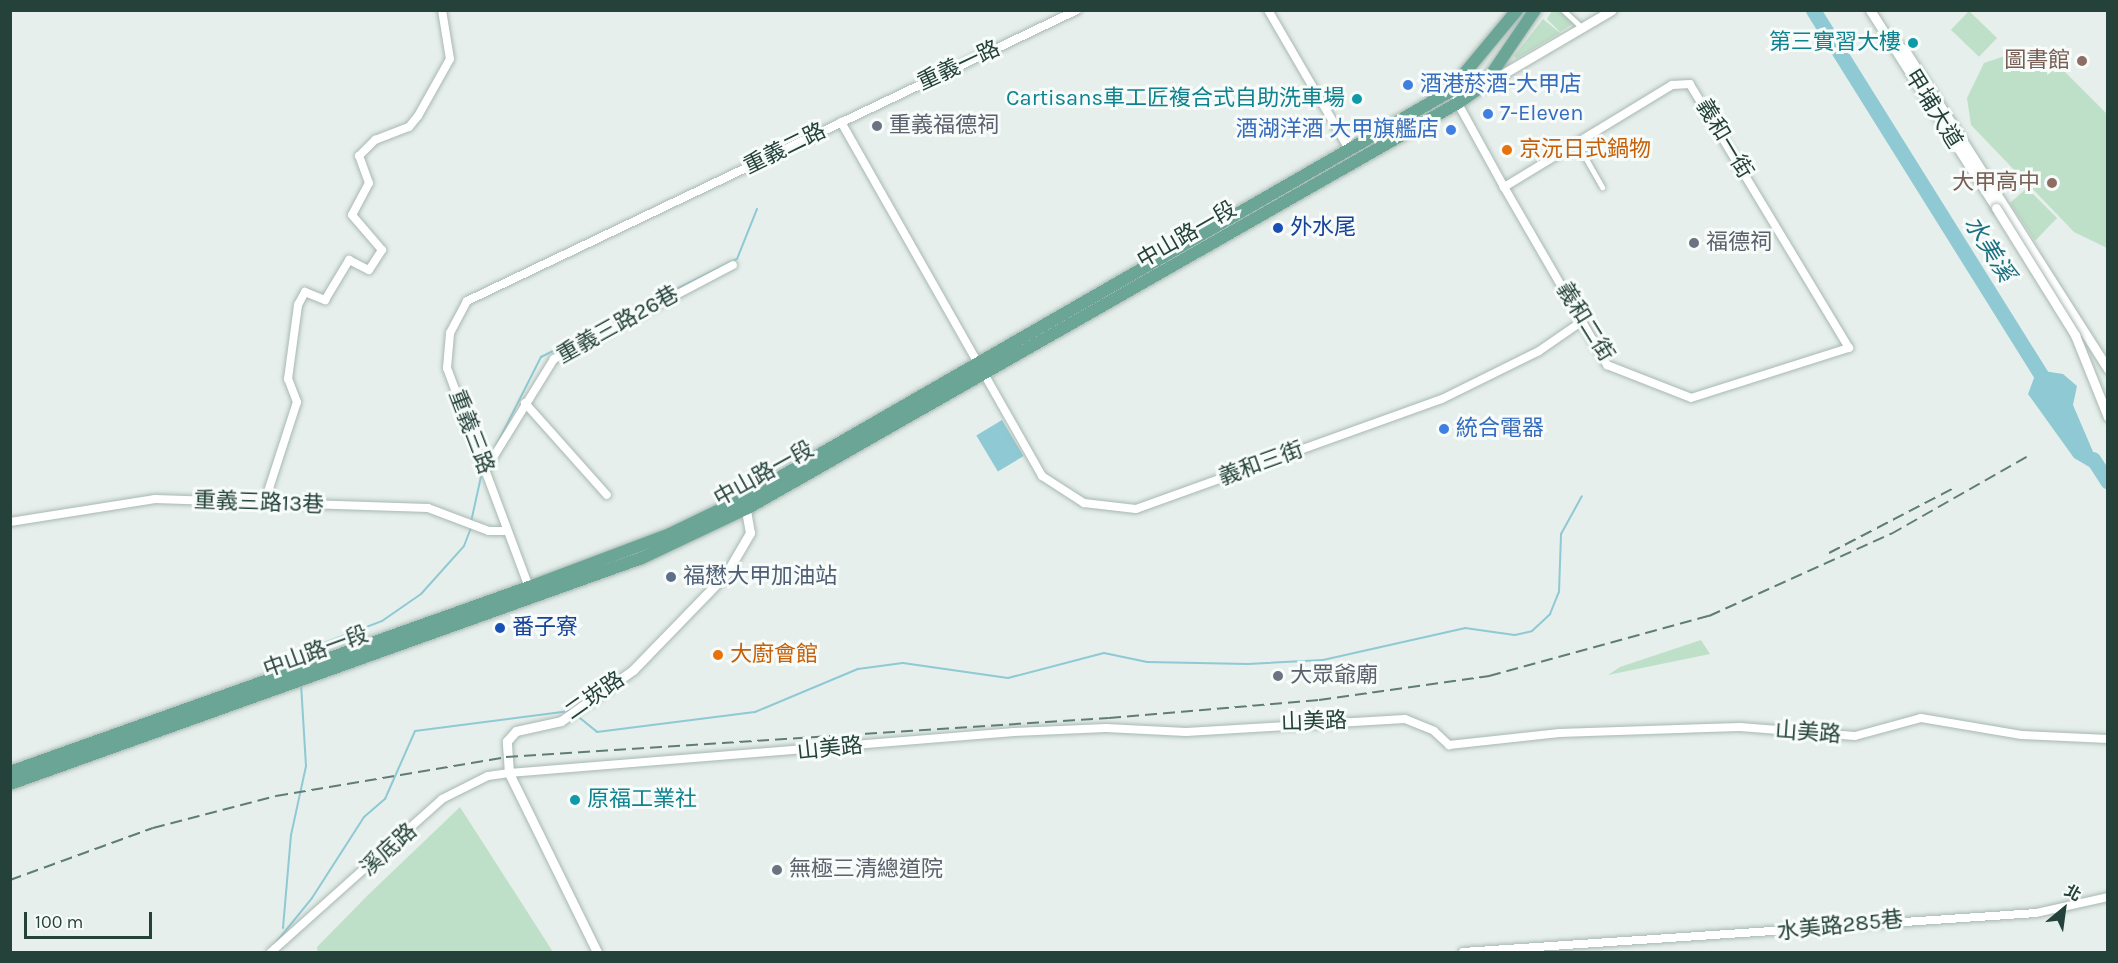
<!DOCTYPE html>
<meta charset="utf-8">
<style>
body{margin:0}
#map{position:relative;width:2118px;height:963px;overflow:hidden;background:#e6efeb;font-family:Karla,"Noto Sans TC",sans-serif}
div>[style]{position:absolute}
.green>*{inset:0;background:#bfe0c8;transform-origin:0 0}
.water>*{inset:0;background:#8ec9d4;transform-origin:0 0}
.stream>*{height:2px;margin:-1px;padding:0 1px;transform-origin:1px;border-radius:1px;background:#8ec9d4}
.river>*{height:15px;margin:-7.5px;padding:0 7.5px;transform-origin:7.5px;border-radius:7.5px;background:#8ec9d4}
.roads{filter:drop-shadow(0 0 2px #a8b8b2) drop-shadow(0 0 2px #a8b8b2)}
.pedestrian>*{height:5px;margin:-2.5px;padding:0 2.5px;transform-origin:2.5px;border-radius:2.5px;background:#fff}
.minor>*{height:8px;margin:-4px;padding:0 4px;transform-origin:4px;border-radius:4px;background:#fff}
.tertiary>*{height:9px;margin:-4.5px;padding:0 4.5px;transform-origin:4.5px;border-radius:4.5px;background:#fff}
.primary>*{height:12px;margin:-6px;padding:0 6px;transform-origin:6px;border-radius:6px;background:#6aa596}
.rail>*{height:2px;margin-top:-1px;transform-origin:0;background:repeating-linear-gradient(90deg,#5f7d75 0 12px,transparent 0 18px)}
.bridges{filter:drop-shadow(0 0 2px #a8b8b2) drop-shadow(0 0 2px #a8b8b2)}
.tertiary-bridge>*{height:9px;margin:-4.5px;padding:0 4.5px;transform-origin:4.5px;border-radius:4.5px;background:#fff}
.dots>*{width:16px;height:16px;translate:-50% -50%;box-sizing:border-box;border:3px solid #f7fbf9;border-radius:50%}
span{translate:-50% -50%;white-space:nowrap;text-align:center;line-height:1.15;-webkit-text-stroke:6px #f7fbf9;paint-order:stroke}
.culture-label{font-size:22px;color:#0d838f}
.right{translate:-100% -50%;text-align:right}
.left{translate:0 -50%;text-align:left}
.education-label{font-size:22px;color:#785e54}
.street-label{font-size:22px;color:#24423a}
.shop-label{font-size:22px;color:#366cbe}
.worship-label{font-size:22px;color:#5b616d}
.food-label{font-size:22px;color:#c56008}
.transit-label{font-size:22px;color:#164399}
.service-label{font-size:22px;color:#4e5e75}
.water-label{font-size:24px;color:#1c6f80;font-style:italic}
.frame{position:absolute;inset:0;border:12px solid #24423a;pointer-events:none}
.north{position:absolute;left:2034px;top:879px;width:60px;height:60px;-webkit-text-stroke:4px #f7fbf9;paint-order:stroke;rotate:29deg;font-size:16px;font-weight:700;line-height:24px;text-align:center;color:#24423a}
.north::after{content:'';display:block;margin:auto;width:21px;height:27px;background:#24423a;clip-path:polygon(50% 0,100% 100%,50% 72%,0 100%)}
.scale{position:absolute;left:24px;top:912px;width:128px;height:27px;box-sizing:border-box;border:3px solid #24423a;border-top:0;padding-left:8px;font-size:18px;line-height:21px;white-space:nowrap;color:#24423a;-webkit-text-stroke:4px #f7fbf9;paint-order:stroke}
</style>
<div id="map">
<div class="green">
<div style="clip-path:polygon(1552px 11px,1560px 11px,1574px 23px,1560px 32px,1547px 19px)"></div>
<div style="left:1969px;top:11px;width:39px;height:26px;rotate:44deg"></div>
<div style="clip-path:polygon(1543px 19px,1560px 33px,1516px 59px,1514px 56px)"></div>
<div style="clip-path:polygon(2038px 45px,2107px 114px,2107px 248px,2074px 232px,1971px 125px,1967px 98px,1984px 63px)"></div>
<div style="clip-path:polygon(2027px 188px,2057px 218px,2035px 241px,2010px 203px)"></div>
<div style="clip-path:polygon(1701px 640px,1710px 654px,1608px 675px,1620px 667px)"></div>
<div style="clip-path:polygon(460px 807px,553px 952px,318px 952px,317px 947px,368px 895px)"></div>
</div>
<div class="water">
<div style="clip-path:polygon(2037px 370px,2063px 374px,2077px 386px,2073px 405px,2103px 475px,2074px 458px,2028px 394px)"></div>
<div style="left:1002px;top:420px;width:42px;height:30px;rotate:59deg"></div>
</div>
<div class="stream">
<div style="left:496px;top:446px;width:100px;rotate:-63.2deg"></div>
<div style="left:541px;top:357px;width:219px;rotate:-26.6deg"></div>
<div style="left:737px;top:259px;width:54px;rotate:-68.2deg"></div>
<div style="left:471px;top:522px;width:51px;rotate:-77.6deg"></div>
<div style="left:304px;top:661px;width:11px;rotate:-85deg"></div>
<div style="left:305px;top:650px;width:82px;rotate:-20.6deg"></div>
<div style="left:382px;top:621px;width:47px;rotate:-34.7deg"></div>
<div style="left:421px;top:594px;width:64px;rotate:-48.1deg"></div>
<div style="left:464px;top:546px;width:19px;rotate:-69deg"></div>
<div style="left:575px;top:714px;width:28px;rotate:39deg"></div>
<div style="left:597px;top:732px;width:159px;rotate:-7.2deg"></div>
<div style="left:755px;top:712px;width:112px;rotate:-22.7deg"></div>
<div style="left:858px;top:669px;width:45px;rotate:-7.6deg"></div>
<div style="left:903px;top:663px;width:106px;rotate:8.1deg"></div>
<div style="left:1008px;top:678px;width:99px;rotate:-14.6deg"></div>
<div style="left:1104px;top:653px;width:44px;rotate:11.8deg"></div>
<div style="left:1147px;top:662px;width:101px;rotate:1.1deg"></div>
<div style="left:1248px;top:664px;width:75px;rotate:-3.1deg"></div>
<div style="left:1323px;top:660px;width:146px;rotate:-12.7deg"></div>
<div style="left:1465px;top:628px;width:50px;rotate:8deg"></div>
<div style="left:1515px;top:635px;width:17px;rotate:-13deg"></div>
<div style="left:1532px;top:631px;width:25px;rotate:-43deg"></div>
<div style="left:1550px;top:614px;width:24px;rotate:-68deg"></div>
<div style="left:1559px;top:592px;width:58px;rotate:-88deg"></div>
<div style="left:1561px;top:534px;width:43px;rotate:-61.1deg"></div>
<div style="left:283px;top:928px;width:93px;rotate:-85.1deg"></div>
<div style="left:291px;top:835px;width:71px;rotate:-77.7deg"></div>
<div style="left:306px;top:766px;width:81px;rotate:-93.5deg"></div>
<div style="left:274px;top:945px;width:60px;rotate:-51deg"></div>
<div style="left:312px;top:898px;width:96px;rotate:-57.3deg"></div>
<div style="left:364px;top:817px;width:28px;rotate:-41deg"></div>
<div style="left:385px;top:799px;width:74px;rotate:-66.2deg"></div>
<div style="left:415px;top:731px;width:156px;rotate:-7.4deg"></div>
</div>
<div class="river">
<div style="left:1813px;top:10px;width:442px;rotate:58deg"></div>
<div style="left:2093px;top:459px;width:27px;rotate:57deg"></div>
</div>
<div class="roads">
<div class="pedestrian">
<div style="left:1563px;top:10px;width:25px;rotate:43deg"></div>
<div style="left:1577px;top:143px;width:51px;rotate:60.4deg"></div>
</div>
<div class="minor">
<div style="left:1268px;top:10px;width:163px;rotate:59.8deg"></div>
<div style="left:1456px;top:100px;width:99px;rotate:61.1deg"></div>
<div style="left:1504px;top:187px;width:206px;rotate:59.9deg"></div>
<div style="left:1607px;top:365px;width:90px;rotate:21.4deg"></div>
<div style="left:1691px;top:398px;width:166px;rotate:-17.6deg"></div>
<div style="left:1849px;top:348px;width:308px;rotate:-121.1deg"></div>
<div style="left:1690px;top:84px;width:18px;rotate:177deg"></div>
<div style="left:1672px;top:85px;width:197px;rotate:148.7deg"></div>
<div style="left:841px;top:122px;width:407px;rotate:60.4deg"></div>
<div style="left:1042px;top:476px;width:50px;rotate:32.7deg"></div>
<div style="left:1084px;top:503px;width:52px;rotate:6.6deg"></div>
<div style="left:1136px;top:509px;width:325px;rotate:-19.8deg"></div>
<div style="left:1442px;top:399px;width:108px;rotate:-26.3deg"></div>
<div style="left:1539px;top:351px;width:51px;rotate:-34.6deg"></div>
<div style="left:525px;top:403px;width:123px;rotate:48.3deg"></div>
<div style="left:486px;top:469px;width:129px;rotate:-58.3deg"></div>
<div style="left:554px;top:359px;width:202px;rotate:-27.7deg"></div>
<div style="left:264px;top:504px;width:107px;rotate:-72.1deg"></div>
<div style="left:297px;top:402px;width:25px;rotate:-111deg"></div>
<div style="left:288px;top:379px;width:75px;rotate:-82.3deg"></div>
<div style="left:298px;top:305px;width:15px;rotate:-62deg"></div>
<div style="left:305px;top:292px;width:22px;rotate:22deg"></div>
<div style="left:325px;top:300px;width:47px;rotate:-59deg"></div>
<div style="left:349px;top:260px;width:22px;rotate:27deg"></div>
<div style="left:369px;top:270px;width:24px;rotate:-57deg"></div>
<div style="left:382px;top:250px;width:46px;rotate:-130.6deg"></div>
<div style="left:352px;top:215px;width:36px;rotate:-62deg"></div>
<div style="left:369px;top:183px;width:29px;rotate:-110deg"></div>
<div style="left:359px;top:156px;width:23px;rotate:-45deg"></div>
<div style="left:375px;top:140px;width:36px;rotate:-21deg"></div>
<div style="left:409px;top:127px;width:14px;rotate:-51deg"></div>
<div style="left:418px;top:116px;width:65px;rotate:-60.7deg"></div>
<div style="left:450px;top:59px;width:50px;rotate:-99.3deg"></div>
<div style="left:10px;top:522px;width:147px;rotate:-9deg"></div>
<div style="left:155px;top:499px;width:273px;rotate:1.9deg"></div>
<div style="left:428px;top:508px;width:65px;rotate:20.7deg"></div>
<div style="left:489px;top:531px;width:17px"></div>
<div style="left:530px;top:590px;width:237px;rotate:-110.5deg"></div>
<div style="left:447px;top:368px;width:35px;rotate:-85deg"></div>
<div style="left:450px;top:333px;width:36px;rotate:-62deg"></div>
<div style="left:467px;top:301px;width:676px;rotate:-25.5deg"></div>
<div style="left:271px;top:952px;width:229px;rotate:-41.8deg"></div>
<div style="left:442px;top:799px;width:51px;rotate:-26.6deg"></div>
<div style="left:488px;top:776px;width:21px;rotate:-8deg"></div>
<div style="left:509px;top:773px;width:507px;rotate:-4.64deg"></div>
<div style="left:1014px;top:732px;width:92px;rotate:-2.5deg"></div>
<div style="left:1106px;top:728px;width:80px;rotate:2.9deg"></div>
<div style="left:1186px;top:732px;width:219px;rotate:-3.4deg"></div>
<div style="left:1405px;top:719px;width:31px;rotate:22deg"></div>
<div style="left:1434px;top:731px;width:21px;rotate:43deg"></div>
<div style="left:1449px;top:745px;width:111px;rotate:-6.2deg"></div>
<div style="left:1559px;top:733px;width:181px;rotate:-1.9deg"></div>
<div style="left:1740px;top:727px;width:115px;rotate:4.5deg"></div>
<div style="left:1855px;top:736px;width:68px;rotate:-15.3deg"></div>
<div style="left:1921px;top:718px;width:102px;rotate:9.6deg"></div>
<div style="left:2022px;top:735px;width:86px;rotate:2.7deg"></div>
<div style="left:1463px;top:952px;width:574px;rotate:-3.89deg"></div>
<div style="left:2036px;top:913px;width:74px;rotate:-12.5deg"></div>
</div>
<div class="tertiary">
<div style="left:1870px;top:10px;width:235px;rotate:57.5deg"></div>
<div style="left:1887px;top:36px;width:25px;rotate:40deg"></div>
<div style="left:1906px;top:52px;width:376px;rotate:57.5deg"></div>
<div style="left:1449px;top:92px;width:36px;rotate:-11deg"></div>
<div style="left:1484px;top:85px;width:148px;rotate:-30.4deg"></div>
<div style="left:597px;top:952px;width:199px;rotate:-116.2deg"></div>
<div style="left:509px;top:773px;width:32px;rotate:-94deg"></div>
<div style="left:507px;top:741px;width:13px;rotate:-48deg"></div>
<div style="left:516px;top:731px;width:46px;rotate:-12.5deg"></div>
<div style="left:561px;top:721px;width:88px;rotate:-35.3deg"></div>
<div style="left:633px;top:670px;width:134px;rotate:-45.9deg"></div>
<div style="left:726px;top:574px;width:48px;rotate:-59.7deg"></div>
<div style="left:750px;top:533px;width:29px;rotate:-100deg"></div>
</div>
<div class="primary">
<div style="left:10px;top:772px;width:551px;rotate:-19.62deg"></div>
<div style="left:529px;top:587px;width:151px;rotate:-20.6deg"></div>
<div style="left:670px;top:534px;width:80px;rotate:-25.9deg"></div>
<div style="left:742px;top:499px;width:816px;rotate:-29.93deg"></div>
<div style="left:1449px;top:92px;width:107px;rotate:-50.3deg"></div>
<div style="left:10px;top:784px;width:671px;rotate:-19.68deg"></div>
<div style="left:642px;top:558px;width:117px;rotate:-25.3deg"></div>
<div style="left:748px;top:508px;width:817px;rotate:-29.7deg"></div>
<div style="left:1458px;top:103px;width:32px;rotate:-35deg"></div>
<div style="left:1484px;top:85px;width:91px;rotate:-55.8deg"></div>
</div>
</div>
<div class="rail">
<div style="left:1829px;top:553px;width:141px;rotate:-27.5deg"></div>
<div style="left:10px;top:880px;width:152px;rotate:-20deg"></div>
<div style="left:153px;top:828px;width:127px;rotate:-14.6deg"></div>
<div style="left:276px;top:796px;width:233px;rotate:-9.6deg"></div>
<div style="left:506px;top:757px;width:604px;rotate:-3.7deg"></div>
<div style="left:1109px;top:718px;width:211px;rotate:-4.9deg"></div>
<div style="left:1319px;top:700px;width:172px;rotate:-8deg"></div>
<div style="left:1489px;top:676px;width:228px;rotate:-15.3deg"></div>
<div style="left:1709px;top:616px;width:200px;rotate:-24.3deg"></div>
<div style="left:1891px;top:534px;width:162px;rotate:-29.6deg"></div>
</div>
<div class="bridges">
<div class="tertiary-bridge">
<div style="left:1996px;top:208px;width:150px;rotate:58.1deg"></div>
<div style="left:2075px;top:335px;width:88px;rotate:68.1deg"></div>
</div>
</div>
<div class="dots">
<div style="left:1913px;top:43px;background:#0f9aa8"></div>
<div style="left:2082px;top:61px;background:#8d6e63"></div>
<div style="left:1408px;top:85px;background:#3f7fe0"></div>
<div style="left:1357px;top:99px;background:#0f9aa8"></div>
<div style="left:1488px;top:114px;background:#3f7fe0"></div>
<div style="left:877px;top:126px;background:#6b7280"></div>
<div style="left:1451px;top:130px;background:#3f7fe0"></div>
<div style="left:1507px;top:150px;background:#e8710a"></div>
<div style="left:2052px;top:183px;background:#8d6e63"></div>
<div style="left:1278px;top:228px;background:#1a4fb4"></div>
<div style="left:1694px;top:243px;background:#6b7280"></div>
<div style="left:1444px;top:429px;background:#3f7fe0"></div>
<div style="left:671px;top:577px;background:#5c6f8a"></div>
<div style="left:500px;top:628px;background:#1a4fb4"></div>
<div style="left:718px;top:655px;background:#e8710a"></div>
<div style="left:1278px;top:676px;background:#6b7280"></div>
<div style="left:575px;top:800px;background:#0f9aa8"></div>
<div style="left:777px;top:870px;background:#6b7280"></div>
</div>
<div class="culture-label">
<span class="right" style="left:1901px;top:43px">第三實習大樓</span>
<span class="right" style="left:1345px;top:99px">Cartisans車工匠複合式自助洗車場</span>
<span class="left" style="left:587px;top:800px">原福工業社</span>
</div>
<div class="education-label">
<span class="right" style="left:2070px;top:61px">圖書館</span>
<span class="right" style="left:2040px;top:183px">大甲高中</span>
</div>
<div class="street-label">
<span style="left:959px;top:66px;rotate:-25deg">重義一路</span>
<span style="left:1933px;top:109px;rotate:58deg">甲埔大道</span>
<span style="left:1724px;top:139px;rotate:59deg">義和一街</span>
<span style="left:785px;top:149px;rotate:-26deg">重義二路</span>
<span style="left:1187px;top:235px;rotate:-30deg">中山路一段</span>
<span style="left:1585px;top:322px;rotate:58deg">義和二街</span>
<span style="left:618px;top:325px;rotate:-29deg">重義三路26巷</span>
<span style="left:471px;top:432px;rotate:69deg">重義三路</span>
<span style="left:1261px;top:464px;rotate:-20deg">義和三街</span>
<span style="left:764px;top:474px;rotate:-29deg">中山路一段</span>
<span style="left:259px;top:503px;rotate:2deg">重義三路13巷</span>
<span style="left:316px;top:652px;rotate:-20deg">中山路一段</span>
<span style="left:595px;top:696px;rotate:-35deg">二崁路</span>
<span style="left:1314px;top:722px;rotate:-2deg">山美路</span>
<span style="left:1808px;top:733px;rotate:4deg">山美路</span>
<span style="left:830px;top:749px;rotate:-6deg">山美路</span>
<span style="left:389px;top:850px;rotate:-42deg">溪底路</span>
<span style="left:1840px;top:926px;rotate:-6deg">水美路285巷</span>
</div>
<div class="shop-label">
<span class="left" style="left:1420px;top:85px">酒港菸酒-大甲店</span>
<span class="left" style="left:1500px;top:114px">7-Eleven</span>
<span class="right" style="left:1439px;top:130px">酒湖洋酒 大甲旗艦店</span>
<span class="left" style="left:1456px;top:429px">統合電器</span>
</div>
<div class="worship-label">
<span class="left" style="left:889px;top:126px">重義福德祠</span>
<span class="left" style="left:1706px;top:243px">福德祠</span>
<span class="left" style="left:1290px;top:676px">大眾爺廟</span>
<span class="left" style="left:789px;top:870px">無極三清總道院</span>
</div>
<div class="food-label">
<span class="left" style="left:1519px;top:150px">京沅日式鍋物</span>
<span class="left" style="left:730px;top:655px">大廚會館</span>
</div>
<div class="transit-label">
<span class="left" style="left:1290px;top:228px">外水尾</span>
<span class="left" style="left:512px;top:628px">番子寮</span>
</div>
<div class="service-label">
<span class="left" style="left:683px;top:577px">福懋大甲加油站</span>
</div>
<div class="water-label">
<span style="left:1989px;top:249px;rotate:58deg">水美溪</span>
</div>
<div class="frame"></div>
<div class="north">北</div>
<div class="scale">100 m</div>
</div>
